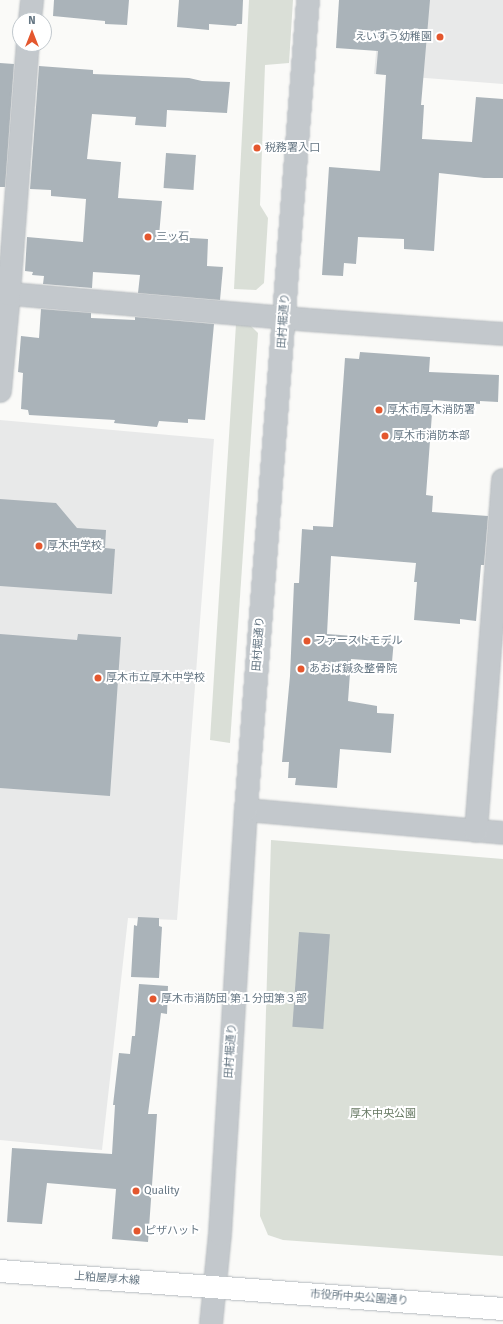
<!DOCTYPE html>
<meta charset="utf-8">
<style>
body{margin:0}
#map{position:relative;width:503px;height:1324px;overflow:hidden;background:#fafaf8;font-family:"Fira Sans","Noto Sans JP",sans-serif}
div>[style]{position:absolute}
.built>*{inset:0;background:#e8e9e9}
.green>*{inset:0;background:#dadfd7}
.building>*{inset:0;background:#aab3b9;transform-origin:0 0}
.roads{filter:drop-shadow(0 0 1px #b5babe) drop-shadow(0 0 1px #b5babe)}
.minor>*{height:22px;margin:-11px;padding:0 11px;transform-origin:11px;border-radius:11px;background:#c3c8cc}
.major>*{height:22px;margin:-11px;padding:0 11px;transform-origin:11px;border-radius:11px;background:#fff}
.dots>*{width:11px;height:11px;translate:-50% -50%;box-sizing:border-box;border:2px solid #fff;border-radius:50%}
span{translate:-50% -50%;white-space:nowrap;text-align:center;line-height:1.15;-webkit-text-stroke:4px #fff;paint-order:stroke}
.poi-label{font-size:11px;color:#657683}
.right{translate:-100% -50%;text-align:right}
.left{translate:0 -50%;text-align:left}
.street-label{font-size:11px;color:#657683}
.park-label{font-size:11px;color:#687a64}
.north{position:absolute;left:12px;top:12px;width:40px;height:40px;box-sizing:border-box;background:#fff;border:1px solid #c1c8cd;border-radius:50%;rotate:0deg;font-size:11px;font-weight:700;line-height:16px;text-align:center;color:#657683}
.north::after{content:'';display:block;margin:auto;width:14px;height:18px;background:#e4572e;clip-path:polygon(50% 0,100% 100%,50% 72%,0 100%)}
</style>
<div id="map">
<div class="built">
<div style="clip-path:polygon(381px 0,503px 0,503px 84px,374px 74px)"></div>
<div style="clip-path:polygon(0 420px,214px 439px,177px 920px,128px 918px,102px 1150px,0 1140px)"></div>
</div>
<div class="green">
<div style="clip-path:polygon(249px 0,293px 0,289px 63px,265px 65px,260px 205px,268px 218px,264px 283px,256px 290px,234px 289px)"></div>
<div style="clip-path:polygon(236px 324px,249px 324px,258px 333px,230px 743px,210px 740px)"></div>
<div style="clip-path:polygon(271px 840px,503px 859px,503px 1256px,283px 1240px,268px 1235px,260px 1216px)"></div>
</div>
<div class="building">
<div style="clip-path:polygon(54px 0,129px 0,127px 25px,105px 24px,105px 21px,53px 16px)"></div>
<div style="clip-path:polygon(179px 0,243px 0,242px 24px,237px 24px,236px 26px,209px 24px,209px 30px,177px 27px)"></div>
<div style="clip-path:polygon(339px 0,430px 0,421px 105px,424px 105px,422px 139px,472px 142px,476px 97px,503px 99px,503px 178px,484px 178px,439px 173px,434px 251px,404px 249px,404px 239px,358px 237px,356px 264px,344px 263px,343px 276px,322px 275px,329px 167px,380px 171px,386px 75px,376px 74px,378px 51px,336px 48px)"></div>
<div style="clip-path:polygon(0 63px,14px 64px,5px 187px,0 187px)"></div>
<div style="clip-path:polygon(39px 66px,93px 70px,93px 74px,189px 78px,202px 81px,230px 82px,227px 113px,167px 110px,166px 127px,135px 125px,136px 117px,92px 114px,87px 159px,121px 162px,118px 198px,162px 201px,159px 236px,208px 239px,207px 266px,223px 267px,220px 300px,138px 293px,140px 275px,93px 272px,92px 288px,43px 284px,44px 276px,32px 275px,33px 272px,25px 271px,27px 237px,83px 242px,86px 199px,51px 196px,51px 190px,30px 189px)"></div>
<div style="left:166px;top:153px;width:30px;height:35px;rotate:4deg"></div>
<div style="clip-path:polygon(41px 309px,91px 313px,91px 318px,135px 320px,135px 317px,214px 324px,205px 420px,188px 419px,188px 423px,159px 421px,157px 427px,114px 423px,115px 420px,29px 415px,28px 410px,21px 409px,23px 373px,18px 372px,21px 336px,39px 338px)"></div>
<div style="clip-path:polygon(360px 352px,430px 357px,429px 372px,499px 375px,498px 402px,480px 401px,480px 404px,433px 400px,426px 495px,433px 496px,432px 512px,488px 516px,484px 565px,481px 565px,476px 621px,460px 619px,460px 624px,414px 620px,417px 582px,414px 582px,416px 563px,331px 556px,327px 634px,394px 639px,392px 662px,351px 659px,348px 701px,377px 706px,377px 713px,394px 714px,391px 753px,340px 749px,337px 788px,295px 785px,296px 778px,288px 778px,289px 762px,282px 762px,290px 676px,294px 583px,299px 583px,302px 529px,313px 530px,313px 526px,333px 527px,345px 358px,359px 359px)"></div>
<div style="clip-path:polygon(0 499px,56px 503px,77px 528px,106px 530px,105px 548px,115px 549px,112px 594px,0 586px)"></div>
<div style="clip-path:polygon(0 634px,77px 640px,78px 634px,121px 637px,110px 796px,0 788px)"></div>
<div style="clip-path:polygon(138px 917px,159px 918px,159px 926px,162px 927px,159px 978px,131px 977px,134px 925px,137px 926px)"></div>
<div style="left:299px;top:932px;width:31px;height:95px;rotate:4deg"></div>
<div style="clip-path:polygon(139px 984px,168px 986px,167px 1014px,161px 1013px,148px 1114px,157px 1114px,148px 1242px,112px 1239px,116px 1189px,47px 1183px,42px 1224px,7px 1222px,12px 1148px,112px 1154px,115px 1105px,113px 1105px,119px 1053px,130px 1054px,132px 1036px,135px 1036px)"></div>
</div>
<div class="roads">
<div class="minor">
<div style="left:30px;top:20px;width:20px;rotate:-84deg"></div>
<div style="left:0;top:293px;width:310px;rotate:5deg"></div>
<div style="left:309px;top:320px;width:195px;rotate:4.1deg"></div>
<div style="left:0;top:391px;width:97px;rotate:-84.7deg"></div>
<div style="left:9px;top:294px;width:251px;rotate:-85.7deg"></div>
<div style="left:246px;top:810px;width:258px;rotate:5.1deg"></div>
<div style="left:476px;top:831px;width:352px;rotate:-85.6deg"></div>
<div style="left:211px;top:1324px;width:90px;rotate:-84.3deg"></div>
<div style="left:220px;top:1234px;width:425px;rotate:-86.5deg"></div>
<div style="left:246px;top:810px;width:812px;rotate:-85.62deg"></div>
</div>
<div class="major">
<div style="left:0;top:1271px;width:504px;rotate:4.32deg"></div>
</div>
</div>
<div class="dots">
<div style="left:440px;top:37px;background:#e4572e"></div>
<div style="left:257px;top:148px;background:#e4572e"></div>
<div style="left:148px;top:237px;background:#e4572e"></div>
<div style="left:379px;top:410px;background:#e4572e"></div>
<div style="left:385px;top:436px;background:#e4572e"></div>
<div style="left:39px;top:546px;background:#e4572e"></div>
<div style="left:307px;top:641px;background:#e4572e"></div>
<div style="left:301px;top:669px;background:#e4572e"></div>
<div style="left:98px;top:678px;background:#e4572e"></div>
<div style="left:153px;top:999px;background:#e4572e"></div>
<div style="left:136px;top:1191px;background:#e4572e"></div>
<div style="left:137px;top:1231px;background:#e4572e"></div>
</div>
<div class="poi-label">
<span class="right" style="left:432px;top:37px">えいすう幼稚園</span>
<span class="left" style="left:265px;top:148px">税務署入口</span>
<span class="left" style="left:156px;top:237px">三ッ石</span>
<span class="left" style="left:387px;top:410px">厚木市厚木消防署</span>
<span class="left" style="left:393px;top:436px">厚木市消防本部</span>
<span class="left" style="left:47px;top:546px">厚木中学校</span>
<span class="left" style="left:315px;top:641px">ファーストモデル</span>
<span class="left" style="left:309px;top:669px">あおば鍼灸整骨院</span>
<span class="left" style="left:106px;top:678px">厚木市立厚木中学校</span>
<span class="left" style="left:161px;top:999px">厚木市消防団 第１分団第３部</span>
<span class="left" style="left:144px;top:1191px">Quality</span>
<span class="left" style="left:145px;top:1231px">ピザハット</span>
</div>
<div class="street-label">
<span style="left:284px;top:321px;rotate:-86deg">田村堀通り</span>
<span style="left:259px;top:644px;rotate:-86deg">田村堀通り</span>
<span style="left:231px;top:1051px;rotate:-86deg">田村堀通り</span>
<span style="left:107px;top:1279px;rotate:4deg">上粕屋厚木線</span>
<span style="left:359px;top:1298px;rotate:4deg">市役所中央公園通り</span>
</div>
<div class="park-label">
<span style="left:383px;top:1114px">厚木中央公園</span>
</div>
<div class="north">N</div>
</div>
